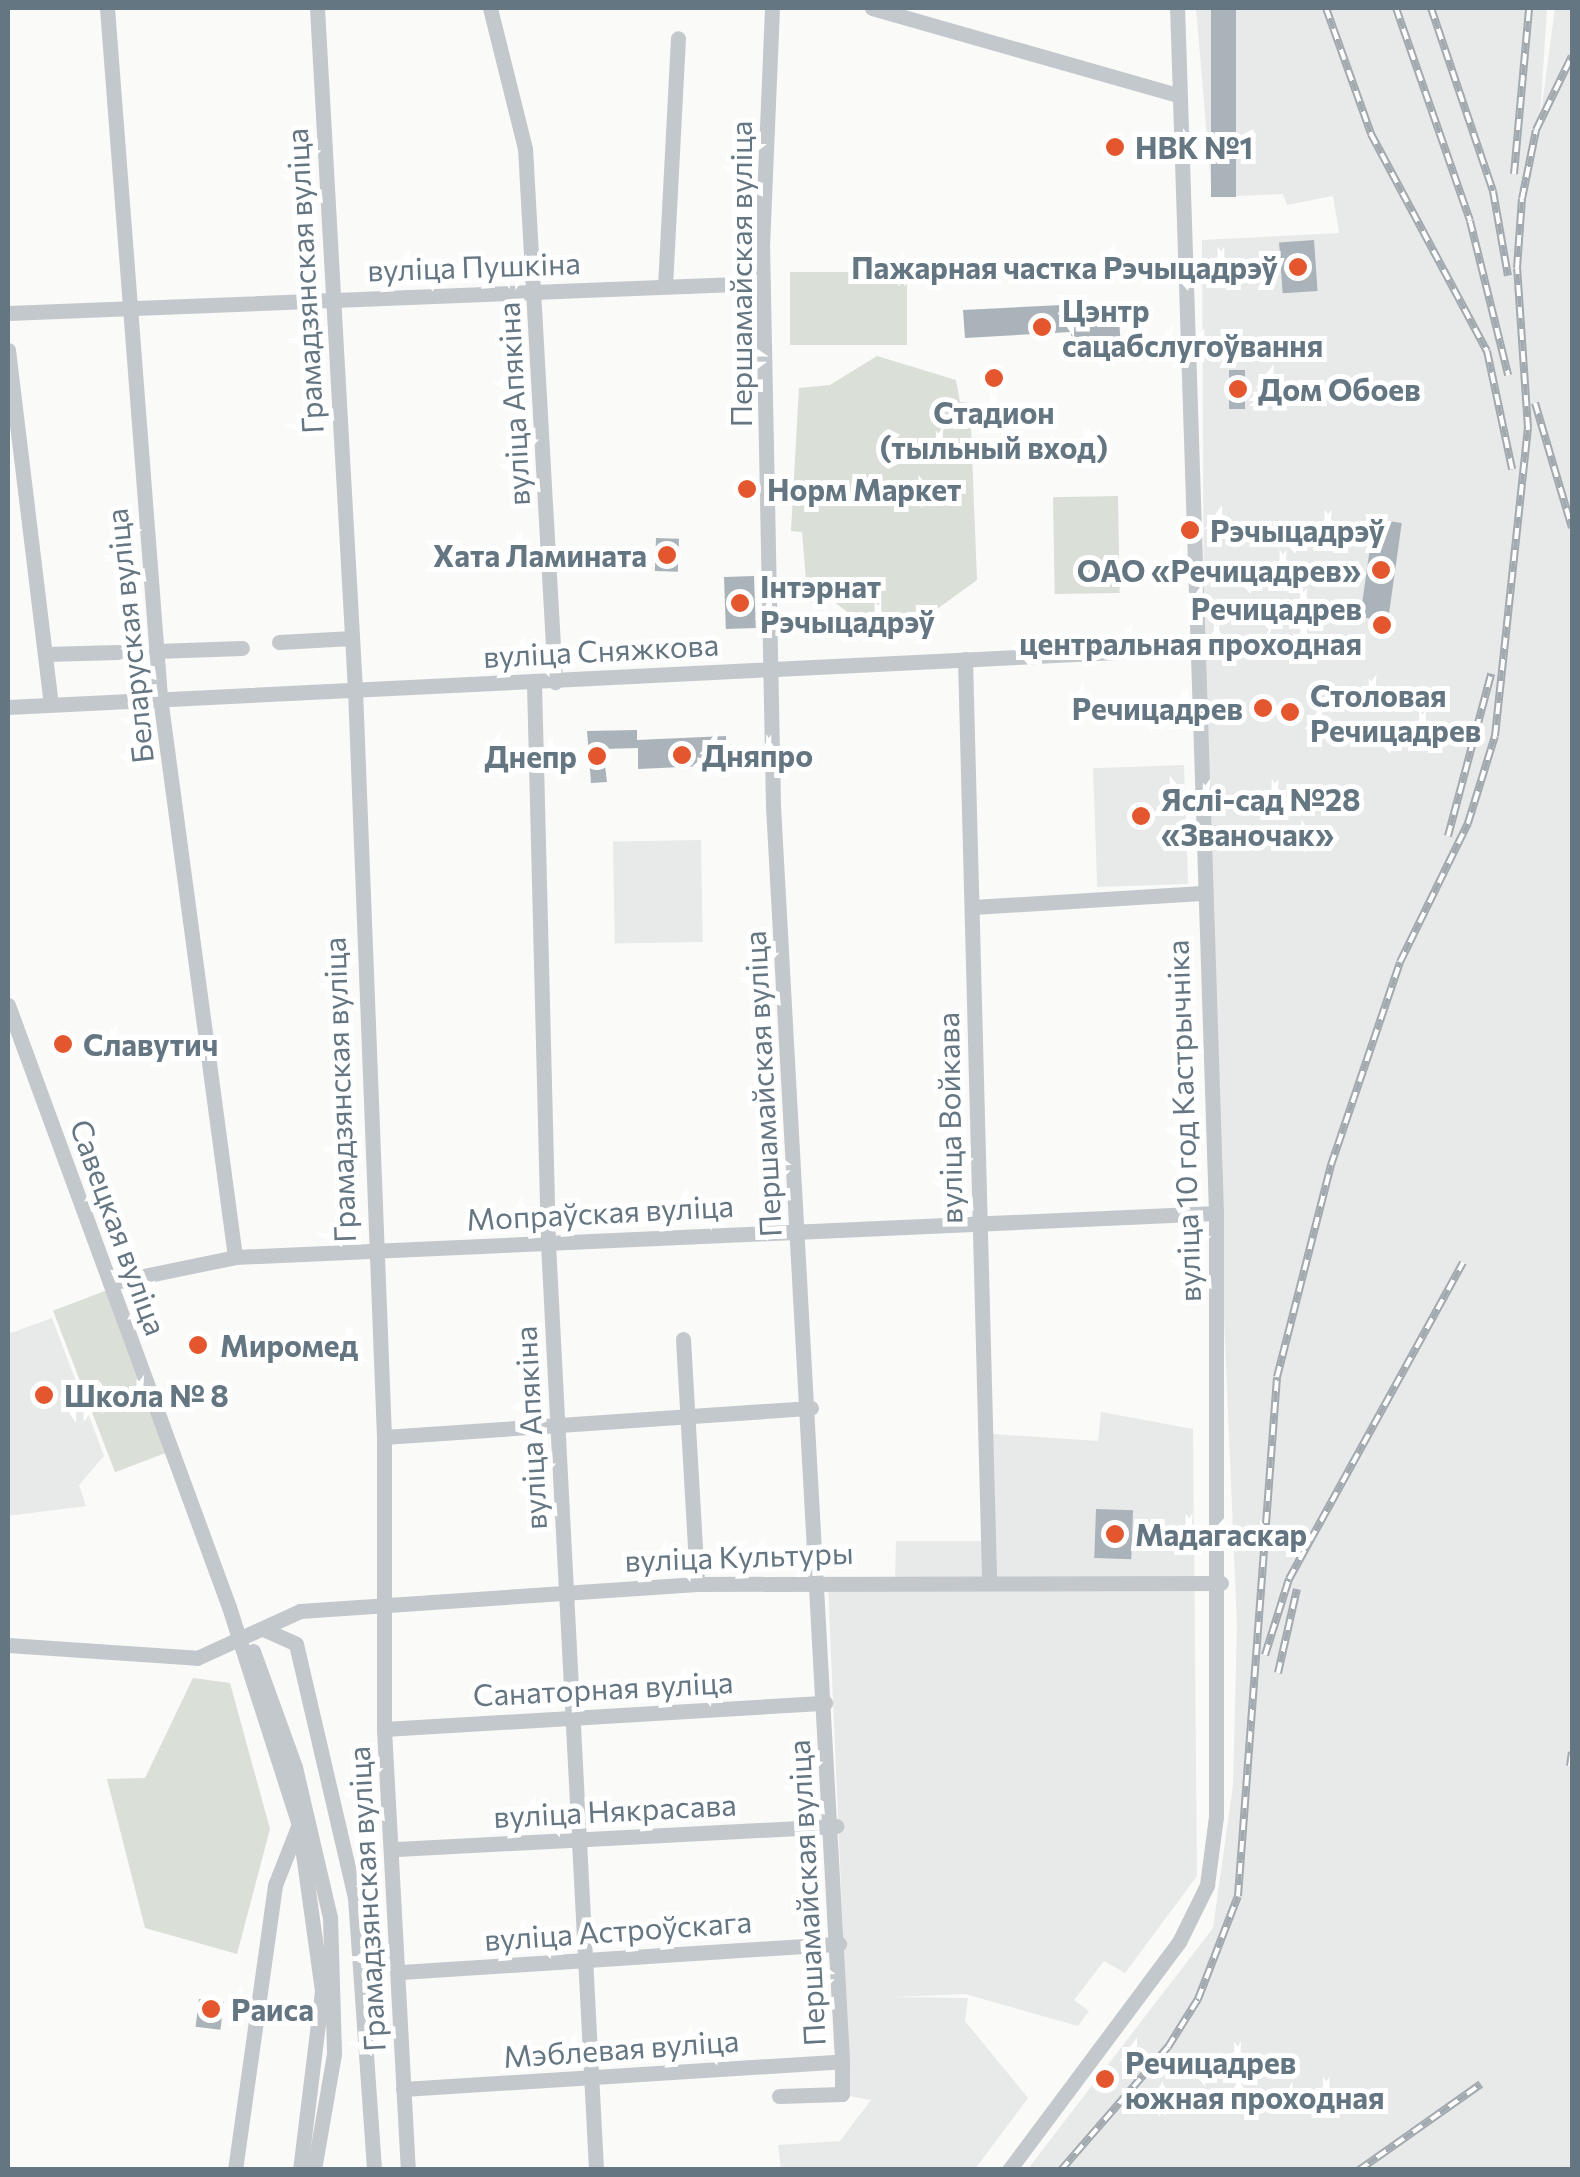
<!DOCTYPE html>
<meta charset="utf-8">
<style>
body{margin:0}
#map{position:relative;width:1580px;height:2177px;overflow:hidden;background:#fafaf8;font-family:Commissioner,sans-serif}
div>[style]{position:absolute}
.built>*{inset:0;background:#e8e9e9;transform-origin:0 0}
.green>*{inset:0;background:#dadfd7;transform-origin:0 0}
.building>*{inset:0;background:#aab3b9;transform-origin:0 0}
.minor>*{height:15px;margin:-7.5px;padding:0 7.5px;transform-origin:7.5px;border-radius:7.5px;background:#c3c8cc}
.rail>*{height:8px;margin-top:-4px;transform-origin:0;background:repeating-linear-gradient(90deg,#fff 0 11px,#a2aab0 0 22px);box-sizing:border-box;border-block:2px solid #a2aab0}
.dots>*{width:28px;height:28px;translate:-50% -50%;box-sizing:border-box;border:5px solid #fff;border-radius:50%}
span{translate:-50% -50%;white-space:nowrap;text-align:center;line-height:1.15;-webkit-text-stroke:10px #fff;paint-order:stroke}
.poi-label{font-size:30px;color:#657683;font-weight:700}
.left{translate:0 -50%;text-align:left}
.right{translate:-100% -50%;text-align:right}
.street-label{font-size:30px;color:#657683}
.frame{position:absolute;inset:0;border:10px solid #657683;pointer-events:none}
</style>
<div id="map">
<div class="built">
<div style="clip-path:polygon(1196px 8px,1547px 8px,1540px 120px,1555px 8px,1572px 8px,1572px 2169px,1027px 2170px,1213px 1928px,1233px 1785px,1237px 1625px,1205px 869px,1202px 240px,1339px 233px,1333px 196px,1287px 205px,1283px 194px,1212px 197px)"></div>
<div style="left:1184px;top:765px;width:119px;height:91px;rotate:88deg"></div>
<div style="left:701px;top:840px;width:102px;height:88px;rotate:89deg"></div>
<div style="clip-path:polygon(52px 1318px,104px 1456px,79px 1485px,86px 1506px,8px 1516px,8px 1334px)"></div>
<div style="clip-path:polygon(1101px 1412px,1193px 1429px,1197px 1876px,1125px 1973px,1104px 1961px,1074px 2000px,1089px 2011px,1078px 2026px,965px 1994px,895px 1997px,968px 1998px,965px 2021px,1028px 2098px,975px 2169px,781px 2169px,778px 2145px,840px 2141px,871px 2100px,850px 2096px,828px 1585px,895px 1581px,896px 1541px,994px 1541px,993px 1434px,1098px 1441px)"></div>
</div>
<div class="green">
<div style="left:790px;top:272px;width:117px;height:73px"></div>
<div style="clip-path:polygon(877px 356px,956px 380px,960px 402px,970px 403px,977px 580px,911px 628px,867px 627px,833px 601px,808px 603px,802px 532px,791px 531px,799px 388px,830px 385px)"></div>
<div style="left:1118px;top:496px;width:97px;height:65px;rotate:89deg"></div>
<div style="left:110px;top:1289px;width:173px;height:61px;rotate:69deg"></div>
<div style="clip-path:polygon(193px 1678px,230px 1683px,270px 1829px,237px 1954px,145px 1928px,107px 1779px,145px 1778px)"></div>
</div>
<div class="building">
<div style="left:1211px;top:8px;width:25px;height:189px"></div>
<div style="left:1314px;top:240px;width:51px;height:35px;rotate:86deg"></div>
<div style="clip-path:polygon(1082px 304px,1083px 322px,1119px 320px,1121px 346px,1072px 349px,1071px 332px,965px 338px,963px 310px)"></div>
<div style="left:1229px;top:370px;width:16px;height:39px"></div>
<div style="left:1374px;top:519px;width:28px;height:99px;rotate:8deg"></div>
<div style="left:656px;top:538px;width:23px;height:33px;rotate:2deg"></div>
<div style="left:754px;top:576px;width:52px;height:30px;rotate:88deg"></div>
<div style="clip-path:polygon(637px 730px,637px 740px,726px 736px,727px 765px,638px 769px,638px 748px,603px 749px,607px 782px,591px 783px,587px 731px)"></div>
<div style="left:1096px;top:1509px;width:37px;height:49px;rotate:2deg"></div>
<div style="left:199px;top:1999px;width:25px;height:28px;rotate:7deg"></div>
</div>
<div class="minor">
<div style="left:107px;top:8px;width:691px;rotate:85.6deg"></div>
<div style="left:160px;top:697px;width:565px;rotate:82.37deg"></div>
<div style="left:317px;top:8px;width:682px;rotate:86.81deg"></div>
<div style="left:355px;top:689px;width:749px;rotate:87.78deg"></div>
<div style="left:384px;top:1437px;width:292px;rotate:90deg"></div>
<div style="left:384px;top:1729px;width:442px;rotate:86.9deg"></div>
<div style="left:490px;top:8px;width:144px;rotate:76deg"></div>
<div style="left:525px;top:148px;width:535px;rotate:86.78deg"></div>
<div style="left:772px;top:8px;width:235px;rotate:92.4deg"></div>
<div style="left:762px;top:243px;width:563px;rotate:88.88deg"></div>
<div style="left:773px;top:806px;width:1257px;rotate:86.85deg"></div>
<div style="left:842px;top:2061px;width:33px;rotate:90deg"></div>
<div style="left:842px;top:2094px;width:63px;rotate:178.2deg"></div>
<div style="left:872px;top:8px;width:318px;rotate:15.9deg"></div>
<div style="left:665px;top:286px;width:248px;rotate:-87deg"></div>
<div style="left:8px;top:313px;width:755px;rotate:-2.28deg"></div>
<div style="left:8px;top:350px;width:356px;rotate:83.1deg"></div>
<div style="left:279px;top:642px;width:73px;rotate:-3.1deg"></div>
<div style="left:156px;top:651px;width:86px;rotate:-2deg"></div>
<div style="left:45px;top:654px;width:73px;rotate:-1.6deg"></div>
<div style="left:965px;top:659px;width:918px;rotate:88.5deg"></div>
<div style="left:534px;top:683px;width:561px;rotate:88.57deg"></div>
<div style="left:548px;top:1244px;width:927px;rotate:87.03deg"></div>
<div style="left:8px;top:707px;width:1190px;rotate:-2.84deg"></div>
<div style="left:973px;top:907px;width:229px;rotate:-3.5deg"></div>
<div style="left:8px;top:1005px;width:641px;rotate:69.84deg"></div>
<div style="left:229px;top:1607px;width:229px;rotate:72.2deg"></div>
<div style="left:299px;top:1825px;width:168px;rotate:82.1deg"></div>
<div style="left:322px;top:1991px;width:180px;rotate:97deg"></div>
<div style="left:110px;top:1283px;width:128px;rotate:-11.7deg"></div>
<div style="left:235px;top:1257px;width:982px;rotate:-2.57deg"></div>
<div style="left:683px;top:1339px;width:245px;rotate:86.7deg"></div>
<div style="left:384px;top:1437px;width:428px;rotate:-3.9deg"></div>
<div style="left:263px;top:1629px;width:36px;rotate:24deg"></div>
<div style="left:296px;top:1644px;width:260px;rotate:76.9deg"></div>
<div style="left:355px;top:1897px;width:274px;rotate:86deg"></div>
<div style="left:8px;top:1645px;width:189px;rotate:3.9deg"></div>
<div style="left:197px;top:1658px;width:113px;rotate:-24.5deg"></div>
<div style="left:300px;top:1611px;width:398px;rotate:-3.9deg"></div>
<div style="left:697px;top:1584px;width:524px;rotate:-0.11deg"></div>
<div style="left:253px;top:1651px;width:123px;rotate:70.1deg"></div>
<div style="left:295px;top:1767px;width:154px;rotate:76.9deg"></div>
<div style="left:330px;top:1917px;width:137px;rotate:88.3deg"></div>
<div style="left:334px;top:2054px;width:118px;rotate:99.8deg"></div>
<div style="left:384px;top:1729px;width:442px;rotate:-3.4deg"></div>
<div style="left:397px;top:1849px;width:440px;rotate:-3deg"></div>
<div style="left:401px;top:1972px;width:439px;rotate:-3.7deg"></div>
<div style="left:403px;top:2089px;width:440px;rotate:-3.6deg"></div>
<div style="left:235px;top:2170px;width:288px;rotate:-82deg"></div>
<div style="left:275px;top:1885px;width:62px;rotate:-68.4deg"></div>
<div style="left:1009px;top:2170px;width:284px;rotate:-53.3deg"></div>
<div style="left:1179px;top:1942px;width:64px;rotate:-63.8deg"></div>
<div style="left:1207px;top:1885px;width:69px;rotate:-82.5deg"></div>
<div style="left:1216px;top:1817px;width:604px;rotate:-90deg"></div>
<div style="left:1216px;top:1213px;width:1206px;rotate:-91.85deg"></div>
</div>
<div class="rail">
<div style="left:1326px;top:8px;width:134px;rotate:70.3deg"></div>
<div style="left:1371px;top:134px;width:246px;rotate:61.9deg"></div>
<div style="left:1487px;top:351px;width:121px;rotate:78deg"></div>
<div style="left:1396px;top:8px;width:225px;rotate:70.8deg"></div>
<div style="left:1470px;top:221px;width:159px;rotate:76.1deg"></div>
<div style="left:1431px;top:8px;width:193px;rotate:71.3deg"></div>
<div style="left:1493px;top:191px;width:86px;rotate:80deg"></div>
<div style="left:1514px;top:174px;width:167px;rotate:-84.8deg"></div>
<div style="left:1535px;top:403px;width:130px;rotate:73.5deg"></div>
<div style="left:1448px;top:836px;width:168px;rotate:-75.1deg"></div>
<div style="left:1265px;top:1655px;width:80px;rotate:-72.5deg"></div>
<div style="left:1289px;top:1579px;width:361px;rotate:-61.2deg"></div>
<div style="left:1278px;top:1673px;width:86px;rotate:-77.3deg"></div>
<div style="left:1570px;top:1766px;width:14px;rotate:-82deg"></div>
<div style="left:1061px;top:2170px;width:163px;rotate:-49deg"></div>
<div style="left:1168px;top:2047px;width:57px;rotate:-58deg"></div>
<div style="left:1198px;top:1999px;width:110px;rotate:-68.8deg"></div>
<div style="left:1238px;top:1896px;width:520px;rotate:-85.7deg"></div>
<div style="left:1277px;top:1377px;width:219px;rotate:-75.7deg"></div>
<div style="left:1331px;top:1165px;width:214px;rotate:-71.2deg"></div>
<div style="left:1400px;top:962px;width:155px;rotate:-63.9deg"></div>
<div style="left:1468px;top:823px;width:91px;rotate:-72.8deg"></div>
<div style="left:1495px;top:736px;width:310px;rotate:-83.9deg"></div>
<div style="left:1528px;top:428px;width:160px;rotate:-93.9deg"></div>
<div style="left:1517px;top:268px;width:69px;rotate:-85.9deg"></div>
<div style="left:1522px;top:199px;width:70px;rotate:-78.5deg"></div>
<div style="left:1536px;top:130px;width:82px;rotate:-64.1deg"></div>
<div style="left:1359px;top:2170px;width:149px;rotate:-35.2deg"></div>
</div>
<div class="dots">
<div style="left:1115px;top:147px;background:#e4572e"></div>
<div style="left:1298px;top:267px;background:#e4572e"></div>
<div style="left:1042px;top:327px;background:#e4572e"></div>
<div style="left:994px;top:378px;background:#e4572e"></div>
<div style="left:1238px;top:389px;background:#e4572e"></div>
<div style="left:747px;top:489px;background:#e4572e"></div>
<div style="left:1190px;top:530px;background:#e4572e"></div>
<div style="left:667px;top:555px;background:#e4572e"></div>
<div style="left:1381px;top:570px;background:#e4572e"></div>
<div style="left:740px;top:603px;background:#e4572e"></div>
<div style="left:1382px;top:625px;background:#e4572e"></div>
<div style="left:1263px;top:708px;background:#e4572e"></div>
<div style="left:1290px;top:712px;background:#e4572e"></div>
<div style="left:682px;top:755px;background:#e4572e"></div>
<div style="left:597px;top:756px;background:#e4572e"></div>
<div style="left:1141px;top:816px;background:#e4572e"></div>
<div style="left:63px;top:1044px;background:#e4572e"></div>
<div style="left:198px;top:1345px;background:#e4572e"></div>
<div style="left:44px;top:1395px;background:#e4572e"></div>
<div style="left:1115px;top:1534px;background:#e4572e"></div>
<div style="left:211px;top:2009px;background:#e4572e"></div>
<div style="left:1105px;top:2079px;background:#e4572e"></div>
</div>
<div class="poi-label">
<span class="left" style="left:1135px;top:147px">НВК №1</span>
<span class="right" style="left:1278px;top:267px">Пажарная частка Рэчыцадрэў</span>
<span class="left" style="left:1062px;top:327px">Цэнтр<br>сацабслугоўвання</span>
<span class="left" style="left:1258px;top:389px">Дом Обоев</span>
<span style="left:994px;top:429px">Стадион<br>(тыльный вход)</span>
<span class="left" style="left:767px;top:489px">Норм Маркет</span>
<span class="left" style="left:1210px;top:530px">Рэчыцадрэў</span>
<span class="right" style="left:647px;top:555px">Хата Ламината</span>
<span class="right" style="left:1361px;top:570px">ОАО «Речицадрев»</span>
<span class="left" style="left:760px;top:603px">Інтэрнат<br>Рэчыцадрэў</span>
<span class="right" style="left:1362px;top:625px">Речицадрев<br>центральная проходная</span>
<span class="left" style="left:1310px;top:712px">Столовая<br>Речицадрев</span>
<span class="right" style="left:1243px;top:708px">Речицадрев</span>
<span class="left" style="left:702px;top:755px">Дняпро</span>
<span class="right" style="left:577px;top:756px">Днепр</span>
<span class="left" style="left:1161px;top:816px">Яслі-сад №28<br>«Званочак»</span>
<span class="left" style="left:83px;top:1044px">Славутич</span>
<span class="left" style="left:220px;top:1345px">Миромед</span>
<span class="left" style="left:64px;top:1395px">Школа № 8</span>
<span class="left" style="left:1135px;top:1534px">Мадагаскар</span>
<span class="left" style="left:231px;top:2009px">Раиса</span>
<span class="left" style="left:1125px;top:2079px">Речицадрев<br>южная проходная</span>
</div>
<div class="street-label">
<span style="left:474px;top:266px;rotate:-2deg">вуліца Пушкіна</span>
<span style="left:740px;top:274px;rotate:-90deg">Першамайская вуліца</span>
<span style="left:304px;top:281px;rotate:-93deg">Грамадзянская вуліца</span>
<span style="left:513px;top:404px;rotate:-93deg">вуліца Апякіна</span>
<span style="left:129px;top:636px;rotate:-96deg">Беларуская вуліца</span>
<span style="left:601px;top:650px;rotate:-3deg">вуліца Сняжкова</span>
<span style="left:762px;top:1084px;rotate:-93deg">Першамайская вуліца</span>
<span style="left:339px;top:1090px;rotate:-92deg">Грамадзянская вуліца</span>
<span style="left:949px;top:1118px;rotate:-91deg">вуліца Войкава</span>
<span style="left:1183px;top:1121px;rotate:-92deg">вуліца 10 год Кастрычніка</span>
<span style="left:600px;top:1212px;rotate:-3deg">Мопраўская вуліца</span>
<span style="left:119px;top:1227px;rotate:70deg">Савецкая вуліца</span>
<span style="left:530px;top:1428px;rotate:-93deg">вуліца Апякіна</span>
<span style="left:739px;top:1556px;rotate:-2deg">вуліца Культуры</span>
<span style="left:603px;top:1688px;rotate:-3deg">Санаторная вуліца</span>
<span style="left:615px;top:1810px;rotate:-3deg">вуліца Някрасава</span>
<span style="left:806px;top:1893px;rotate:-93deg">Першамайская вуліца</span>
<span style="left:366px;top:1899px;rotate:-93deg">Грамадзянская вуліца</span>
<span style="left:618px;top:1930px;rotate:-4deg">вуліца Астроўскага</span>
<span style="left:621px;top:2048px;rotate:-4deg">Мэблевая вуліца</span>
</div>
<div class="frame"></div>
</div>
